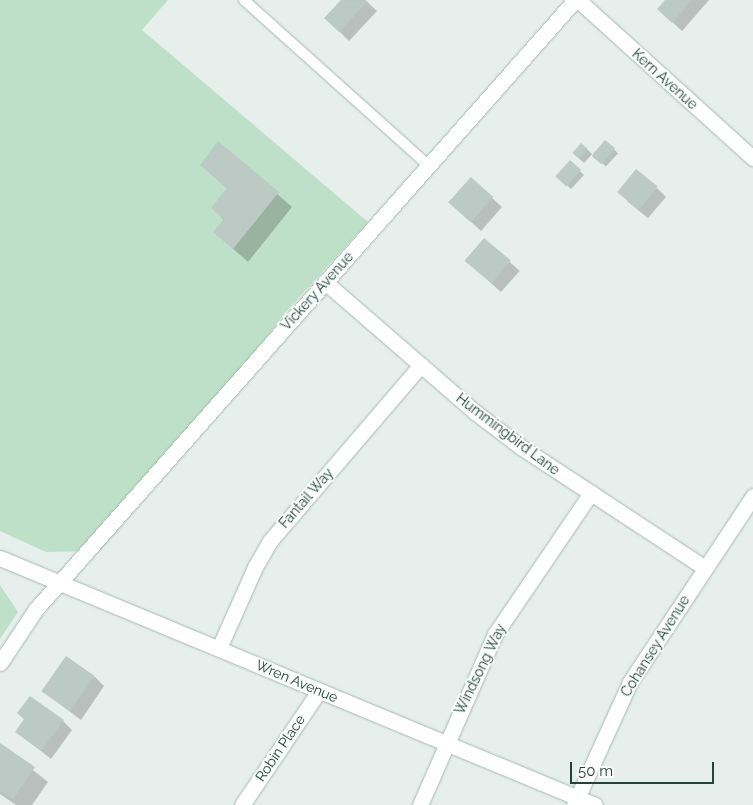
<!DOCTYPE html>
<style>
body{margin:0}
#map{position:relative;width:753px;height:805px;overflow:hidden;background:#e6efeb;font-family:Raleway,sans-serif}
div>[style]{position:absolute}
.green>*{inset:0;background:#bfe0c8}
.shadow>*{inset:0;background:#0003;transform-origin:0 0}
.building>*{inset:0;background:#bbcac4;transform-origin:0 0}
.roads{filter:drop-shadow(0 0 1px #a8b8b2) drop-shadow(0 0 1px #a8b8b2)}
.lane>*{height:10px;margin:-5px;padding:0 5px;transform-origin:5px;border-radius:5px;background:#fff}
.street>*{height:15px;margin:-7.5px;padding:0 7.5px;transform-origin:7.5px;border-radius:7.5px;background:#fff}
.secondary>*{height:15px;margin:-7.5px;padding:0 7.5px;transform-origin:7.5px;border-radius:7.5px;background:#fff}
span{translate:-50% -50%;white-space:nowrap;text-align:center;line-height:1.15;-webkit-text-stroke:4px #f7fbf9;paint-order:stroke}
.street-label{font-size:14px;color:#24423a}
.scale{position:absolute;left:570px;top:762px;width:144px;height:22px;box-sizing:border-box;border:2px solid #24423a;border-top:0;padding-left:6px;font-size:15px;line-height:18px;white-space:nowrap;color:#24423a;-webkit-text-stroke:4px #f7fbf9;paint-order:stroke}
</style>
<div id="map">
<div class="green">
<div style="clip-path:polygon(0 0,168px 0,142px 30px,368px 222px,285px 313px,137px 507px,100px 551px,46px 552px,0 531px)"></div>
<div style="clip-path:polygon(0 585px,18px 612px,0 639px)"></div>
</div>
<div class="shadow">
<div style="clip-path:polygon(343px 0,365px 0,377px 11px,349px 41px,326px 18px)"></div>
<div style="clip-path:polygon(666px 0,709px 0,682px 31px,668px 18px)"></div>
<div style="left:605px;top:141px;width:18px;height:18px;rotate:43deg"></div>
<div style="clip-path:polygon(219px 143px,292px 207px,248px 262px,214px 232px,224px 220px,213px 208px,228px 189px,201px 165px)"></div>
<div style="left:581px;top:144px;width:15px;height:12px;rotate:42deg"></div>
<div style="clip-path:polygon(580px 171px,584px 175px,571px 189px,562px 181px)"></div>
<div style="clip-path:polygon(471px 179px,502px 207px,481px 231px,459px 211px)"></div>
<div style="clip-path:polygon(657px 188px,666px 197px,648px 218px,627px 201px)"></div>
<div style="left:484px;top:239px;width:48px;height:28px;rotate:42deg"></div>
<div style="clip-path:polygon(95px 677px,104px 686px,81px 720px,44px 692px)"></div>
<div style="clip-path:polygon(18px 713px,63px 721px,72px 730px,51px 759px,17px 732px,25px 720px)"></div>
<div style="clip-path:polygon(0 744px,48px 782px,32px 805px,16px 805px,0 794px)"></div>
</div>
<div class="building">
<div style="clip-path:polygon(341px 0,368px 1px,339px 32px,324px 18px)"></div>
<div style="clip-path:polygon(665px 0,692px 0,672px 23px,657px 9px)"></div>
<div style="left:605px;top:140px;width:13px;height:21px;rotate:39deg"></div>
<div style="clip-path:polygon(218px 141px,279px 192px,233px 249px,213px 232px,224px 219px,211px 208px,227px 188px,200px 165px)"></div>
<div style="left:581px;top:143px;width:9px;height:13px;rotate:41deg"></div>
<div style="left:570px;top:160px;width:15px;height:22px;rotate:42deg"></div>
<div style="left:636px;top:169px;width:28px;height:30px;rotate:39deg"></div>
<div style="left:471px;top:177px;width:30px;height:34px;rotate:42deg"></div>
<div style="left:484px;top:238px;width:35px;height:30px;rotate:40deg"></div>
<div style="left:66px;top:656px;width:35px;height:43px;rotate:35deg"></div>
<div style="clip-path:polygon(30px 696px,64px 720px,41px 751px,15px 732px,24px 719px,17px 713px)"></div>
<div style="clip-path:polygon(0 743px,35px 767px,13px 799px,0 791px)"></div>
</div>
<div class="roads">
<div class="lane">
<div style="left:244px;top:0;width:250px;rotate:41.9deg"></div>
</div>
<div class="street">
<div style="left:578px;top:0;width:236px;rotate:42.1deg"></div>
<div style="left:325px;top:282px;width:198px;rotate:40.9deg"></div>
<div style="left:475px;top:412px;width:58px;rotate:37.3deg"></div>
<div style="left:521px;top:447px;width:220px;rotate:33.3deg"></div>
<div style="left:219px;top:648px;width:89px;rotate:-66deg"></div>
<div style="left:255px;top:567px;width:30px;rotate:-60deg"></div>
<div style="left:270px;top:541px;width:232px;rotate:-49.4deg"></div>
<div style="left:0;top:663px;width:65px;rotate:-56.3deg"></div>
<div style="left:36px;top:609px;width:813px;rotate:-48.49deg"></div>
<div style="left:242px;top:805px;width:138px;rotate:-56deg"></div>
<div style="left:420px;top:805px;width:187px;rotate:-66.3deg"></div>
<div style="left:495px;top:634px;width:171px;rotate:-55.8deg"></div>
<div style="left:574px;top:805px;width:135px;rotate:-65.5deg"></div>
<div style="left:630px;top:682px;width:223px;rotate:-56.5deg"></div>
</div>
<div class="secondary">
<div style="left:0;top:558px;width:644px;rotate:22.54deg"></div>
</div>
</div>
<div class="street-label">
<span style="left:665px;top:79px;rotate:42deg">Kern Avenue</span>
<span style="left:317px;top:291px;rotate:-48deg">Vickery Avenue</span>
<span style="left:508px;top:434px;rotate:37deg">Hummingbird Lane</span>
<span style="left:306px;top:498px;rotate:-49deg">Fantail Way</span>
<span style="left:655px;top:646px;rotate:-58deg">Cohansey Avenue</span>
<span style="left:480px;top:669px;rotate:-64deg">Windsong Way</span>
<span style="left:297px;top:681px;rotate:23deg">Wren Avenue</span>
<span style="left:280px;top:748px;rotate:-56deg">Robin Place</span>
</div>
<div class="scale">50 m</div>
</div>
